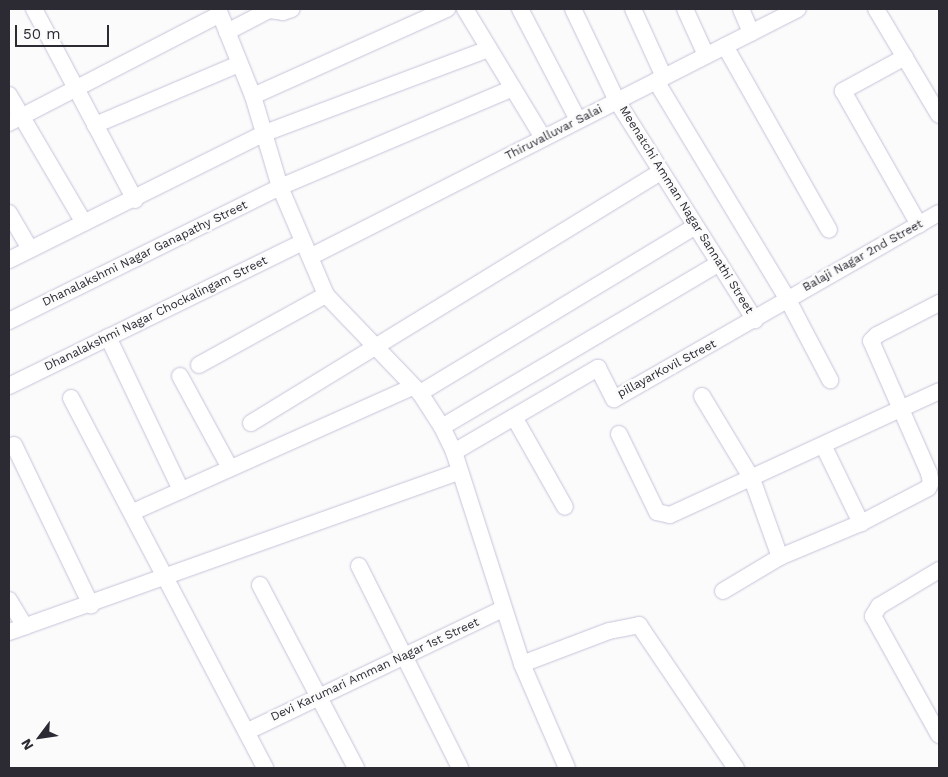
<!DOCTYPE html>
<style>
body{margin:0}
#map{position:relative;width:948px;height:777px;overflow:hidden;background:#fbfbfb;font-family:"Work Sans",sans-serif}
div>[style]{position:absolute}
.roads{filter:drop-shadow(0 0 1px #c4c4db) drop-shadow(0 0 1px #c4c4db)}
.minor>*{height:16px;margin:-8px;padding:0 8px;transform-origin:8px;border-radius:8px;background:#fff}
span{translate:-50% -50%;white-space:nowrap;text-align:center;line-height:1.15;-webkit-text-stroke:5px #fbfbfb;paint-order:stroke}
.street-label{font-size:12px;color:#2c2b34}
.frame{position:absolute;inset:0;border:10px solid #2c2b34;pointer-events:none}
.north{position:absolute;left:15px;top:712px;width:50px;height:50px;-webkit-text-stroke:4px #fbfbfb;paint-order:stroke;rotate:239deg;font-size:14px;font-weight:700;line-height:20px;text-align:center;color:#2c2b34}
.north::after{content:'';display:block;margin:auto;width:18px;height:22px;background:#2c2b34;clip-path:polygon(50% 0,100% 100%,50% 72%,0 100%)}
.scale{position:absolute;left:15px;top:25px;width:94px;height:22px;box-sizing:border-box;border:2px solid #2c2b34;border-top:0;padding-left:6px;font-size:15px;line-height:18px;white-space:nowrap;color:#2c2b34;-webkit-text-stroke:4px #fbfbfb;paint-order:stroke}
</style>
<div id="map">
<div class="roads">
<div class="minor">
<div style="left:34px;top:9px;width:216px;rotate:62.1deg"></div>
<div style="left:218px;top:9px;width:94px;rotate:68.1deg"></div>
<div style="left:253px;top:96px;width:95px;rotate:73.5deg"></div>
<div style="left:280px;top:187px;width:117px;rotate:66.9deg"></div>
<div style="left:326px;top:295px;width:136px;rotate:46.2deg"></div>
<div style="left:420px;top:393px;width:40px;rotate:57.1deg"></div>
<div style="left:442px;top:427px;width:28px;rotate:64deg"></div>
<div style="left:454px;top:452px;width:223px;rotate:72.2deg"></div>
<div style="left:522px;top:664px;width:113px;rotate:66.6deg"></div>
<div style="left:465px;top:9px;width:151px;rotate:58.8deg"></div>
<div style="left:520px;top:9px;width:125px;rotate:62.4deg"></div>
<div style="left:573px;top:9px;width:102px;rotate:64.4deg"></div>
<div style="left:617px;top:101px;width:259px;rotate:57.8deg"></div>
<div style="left:633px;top:9px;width:75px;rotate:65.5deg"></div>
<div style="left:685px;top:9px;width:51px;rotate:65.5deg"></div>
<div style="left:741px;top:9px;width:26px;rotate:67deg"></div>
<div style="left:876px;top:9px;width:123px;rotate:59.3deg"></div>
<div style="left:227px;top:32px;width:47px;rotate:-27.6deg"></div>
<div style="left:269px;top:10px;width:14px;rotate:8deg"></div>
<div style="left:283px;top:12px;width:9px;rotate:-18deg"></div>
<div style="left:725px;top:46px;width:211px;rotate:60.5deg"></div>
<div style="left:905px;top:57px;width:71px;rotate:151.3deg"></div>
<div style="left:843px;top:91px;width:154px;rotate:60.4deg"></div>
<div style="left:656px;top:81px;width:253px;rotate:58.9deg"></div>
<div style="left:787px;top:298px;width:93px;rotate:62.3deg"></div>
<div style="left:9px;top:95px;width:148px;rotate:59.6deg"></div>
<div style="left:253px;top:96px;width:213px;rotate:-24.2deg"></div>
<div style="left:9px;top:123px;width:237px;rotate:-27.3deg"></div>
<div style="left:95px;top:125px;width:156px;rotate:-23deg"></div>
<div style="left:9px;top:213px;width:42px;rotate:59.7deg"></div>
<div style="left:310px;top:257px;width:547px;rotate:-26.94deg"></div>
<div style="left:9px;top:260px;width:286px;rotate:-26.4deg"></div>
<div style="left:265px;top:133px;width:238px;rotate:-20.6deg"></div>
<div style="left:9px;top:321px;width:302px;rotate:-26.3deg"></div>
<div style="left:280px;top:187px;width:253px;rotate:-23deg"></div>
<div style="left:108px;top:337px;width:170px;rotate:64.5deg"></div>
<div style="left:199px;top:365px;width:145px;rotate:-28.9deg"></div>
<div style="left:180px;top:376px;width:105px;rotate:61.5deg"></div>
<div style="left:9px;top:386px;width:327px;rotate:-26.1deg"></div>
<div style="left:420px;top:393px;width:320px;rotate:-31.2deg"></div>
<div style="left:702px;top:396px;width:97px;rotate:58.9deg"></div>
<div style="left:752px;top:479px;width:83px;rotate:70.3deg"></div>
<div style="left:71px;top:398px;width:418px;rotate:62.3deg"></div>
<div style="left:514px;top:417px;width:103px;rotate:60.5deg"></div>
<div style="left:251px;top:423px;width:481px;rotate:-31.5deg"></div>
<div style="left:442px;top:427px;width:322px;rotate:-30.6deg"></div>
<div style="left:619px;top:434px;width:87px;rotate:64deg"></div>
<div style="left:657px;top:512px;width:13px;rotate:13deg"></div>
<div style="left:670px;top:515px;width:296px;rotate:-24.7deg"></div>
<div style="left:14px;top:445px;width:178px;rotate:64.3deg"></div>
<div style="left:824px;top:447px;width:85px;rotate:64deg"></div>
<div style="left:454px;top:452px;width:167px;rotate:-30.3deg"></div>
<div style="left:598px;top:368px;width:35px;rotate:63deg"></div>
<div style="left:614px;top:399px;width:374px;rotate:-29.8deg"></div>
<div style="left:133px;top:512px;width:306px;rotate:-24.1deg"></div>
<div style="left:359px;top:566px;width:226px;rotate:63.4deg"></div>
<div style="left:939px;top:570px;width:70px;rotate:149deg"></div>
<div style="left:879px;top:606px;width:12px;rotate:121deg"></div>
<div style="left:873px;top:616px;width:136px;rotate:61deg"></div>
<div style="left:260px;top:585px;width:207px;rotate:62.3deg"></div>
<div style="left:723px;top:591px;width:66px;rotate:-30.8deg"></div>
<div style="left:780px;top:557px;width:88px;rotate:-22.8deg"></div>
<div style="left:861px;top:523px;width:76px;rotate:-27.6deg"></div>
<div style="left:928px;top:488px;width:7px;rotate:-63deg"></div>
<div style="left:931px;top:482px;width:9px;rotate:-103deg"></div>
<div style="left:929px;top:473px;width:144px;rotate:-113.7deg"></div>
<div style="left:871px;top:341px;width:8px;rotate:-45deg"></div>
<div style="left:877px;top:335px;width:70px;rotate:-27.3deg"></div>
<div style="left:9px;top:600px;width:31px;rotate:59deg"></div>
<div style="left:9px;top:632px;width:477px;rotate:-19.6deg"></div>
<div style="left:522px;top:664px;width:93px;rotate:-20.8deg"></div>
<div style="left:609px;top:631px;width:31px;rotate:-11deg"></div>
<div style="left:639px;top:625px;width:173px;rotate:55.9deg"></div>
<div style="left:248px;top:731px;width:283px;rotate:-25.6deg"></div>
</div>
</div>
<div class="street-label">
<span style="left:554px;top:133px;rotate:-27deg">Thiruvalluvar Salai</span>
<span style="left:686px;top:210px;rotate:58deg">Meenatchi Amman Nagar Sannathi Street</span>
<span style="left:145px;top:254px;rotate:-26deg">Dhanalakshmi Nagar Ganapathy Street</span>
<span style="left:863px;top:256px;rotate:-29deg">Balaji Nagar 2nd Street</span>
<span style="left:156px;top:314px;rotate:-26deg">Dhanalakshmi Nagar Chockalingam Street</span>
<span style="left:667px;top:369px;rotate:-28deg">pillayarKovil Street</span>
<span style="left:375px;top:670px;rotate:-25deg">Devi Karumari Amman Nagar 1st Street</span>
</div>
<div class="frame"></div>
<div class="north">N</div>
<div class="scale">50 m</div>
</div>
